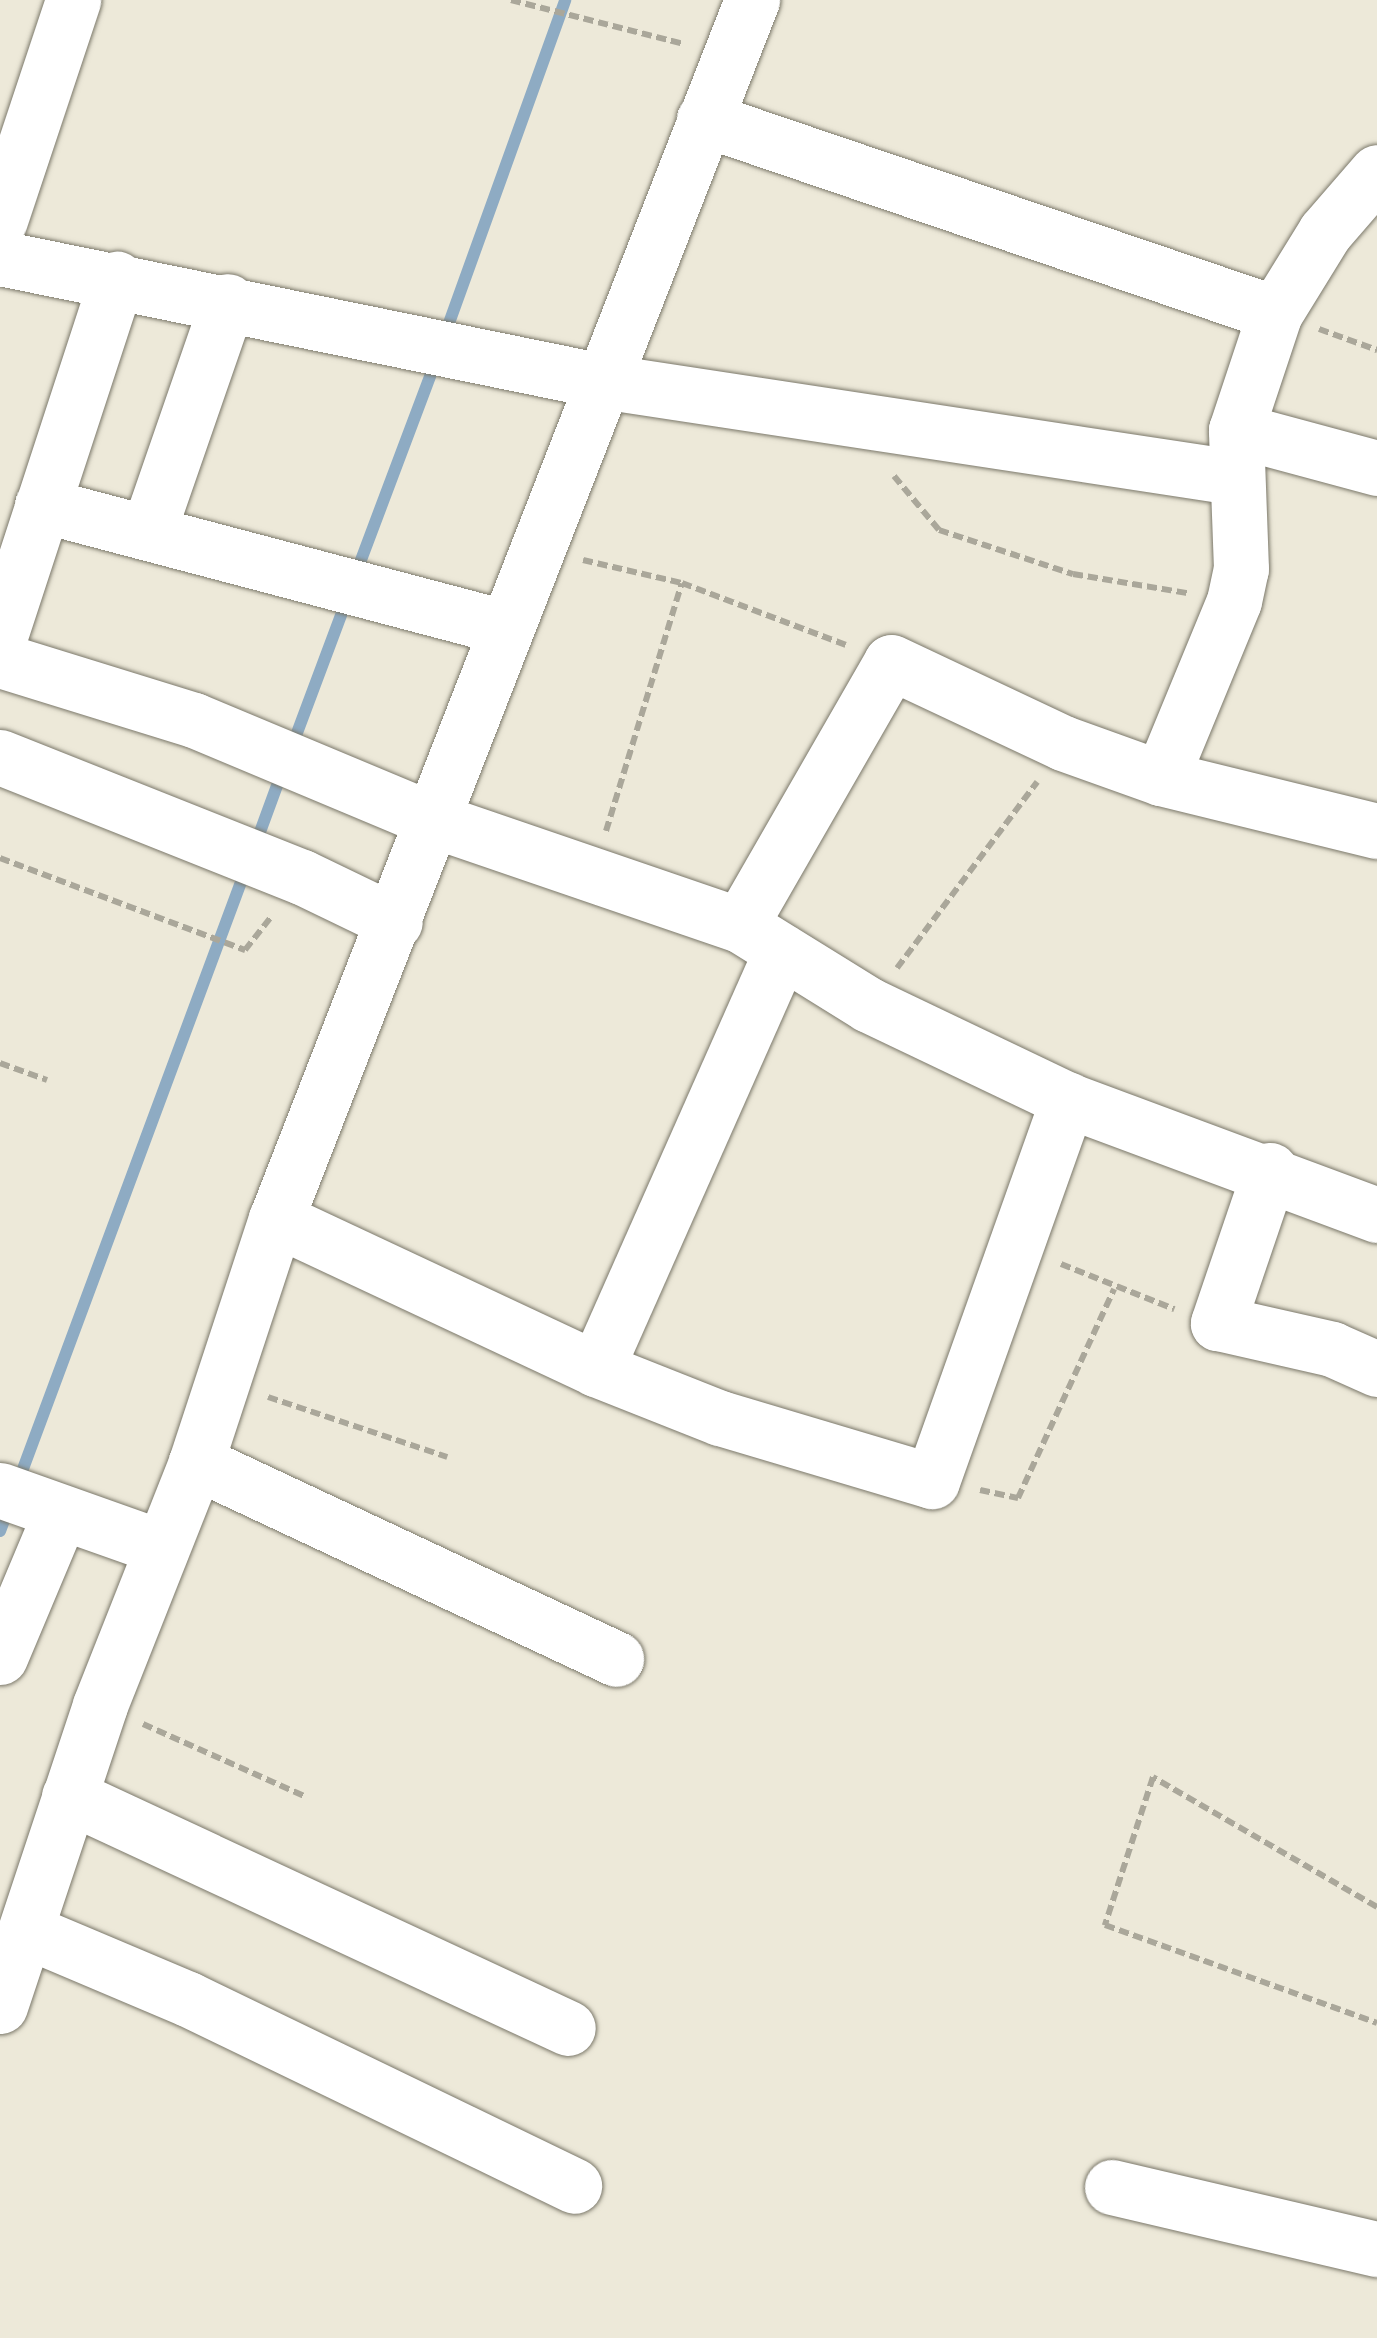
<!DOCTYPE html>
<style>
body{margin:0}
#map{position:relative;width:1377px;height:2338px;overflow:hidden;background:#ede9d9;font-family:"Public Sans",sans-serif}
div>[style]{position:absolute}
.stream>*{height:12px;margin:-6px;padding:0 6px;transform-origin:6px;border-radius:6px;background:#8eabc3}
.path>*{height:6px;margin-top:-3px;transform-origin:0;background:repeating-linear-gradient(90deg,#aaa79a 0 10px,transparent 0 15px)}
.roads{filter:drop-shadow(0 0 2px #7b786a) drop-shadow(0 0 2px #7b786a)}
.minor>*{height:55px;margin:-27.5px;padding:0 27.5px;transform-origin:27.5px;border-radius:27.5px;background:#fff}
span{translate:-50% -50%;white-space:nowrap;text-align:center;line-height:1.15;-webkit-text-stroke:8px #fff;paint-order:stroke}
</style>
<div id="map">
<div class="stream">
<div style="left:444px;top:337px;width:358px;rotate:-70.2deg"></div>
<div style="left:355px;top:576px;width:231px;rotate:-69.4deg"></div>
<div style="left:291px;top:749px;width:160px;rotate:-69.5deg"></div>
<div style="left:256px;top:843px;width:76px;rotate:-69.9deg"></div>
<div style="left:17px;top:1485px;width:660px;rotate:-69.62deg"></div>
<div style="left:0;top:1531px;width:25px;rotate:-69deg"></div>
</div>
<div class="path">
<div style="left:511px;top:0;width:179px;rotate:14.3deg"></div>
<div style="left:1319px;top:329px;width:62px;rotate:19.9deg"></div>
<div style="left:894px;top:476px;width:70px;rotate:50.2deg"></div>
<div style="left:939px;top:530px;width:141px;rotate:18.2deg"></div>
<div style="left:1073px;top:574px;width:116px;rotate:9.5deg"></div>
<div style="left:583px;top:560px;width:102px;rotate:13.1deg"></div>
<div style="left:682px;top:583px;width:175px;rotate:20.7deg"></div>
<div style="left:606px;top:831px;width:259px;rotate:-73deg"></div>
<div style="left:0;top:858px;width:262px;rotate:20.6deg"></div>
<div style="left:245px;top:950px;width:42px;rotate:-51.8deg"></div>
<div style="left:897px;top:968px;width:233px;rotate:-53deg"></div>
<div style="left:0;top:1063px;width:50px;rotate:19.9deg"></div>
<div style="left:1061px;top:1264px;width:122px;rotate:21.7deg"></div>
<div style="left:268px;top:1397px;width:189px;rotate:18.5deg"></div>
<div style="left:980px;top:1490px;width:39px;rotate:12deg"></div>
<div style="left:1018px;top:1498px;width:230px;rotate:-65.3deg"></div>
<div style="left:143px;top:1724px;width:179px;rotate:24.1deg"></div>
<div style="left:1377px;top:1907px;width:259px;rotate:-149.9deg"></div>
<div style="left:1153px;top:1777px;width:156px;rotate:108deg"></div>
<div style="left:1105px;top:1925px;width:289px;rotate:19.8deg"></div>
</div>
<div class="roads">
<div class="minor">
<div style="left:704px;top:119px;width:603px;rotate:18.77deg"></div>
<div style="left:0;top:220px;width:232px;rotate:-71.6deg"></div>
<div style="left:0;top:258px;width:614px;rotate:11.55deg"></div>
<div style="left:602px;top:381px;width:639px;rotate:8.64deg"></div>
<div style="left:1236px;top:430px;width:146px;rotate:15.1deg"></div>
<div style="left:42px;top:505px;width:477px;rotate:14.8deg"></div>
<div style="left:149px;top:529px;width:241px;rotate:-70.9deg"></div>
<div style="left:0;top:636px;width:376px;rotate:-71.9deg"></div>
<div style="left:0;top:660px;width:203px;rotate:17.2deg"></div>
<div style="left:194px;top:720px;width:262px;rotate:22.7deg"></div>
<div style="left:436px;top:821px;width:321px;rotate:18.9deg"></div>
<div style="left:740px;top:925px;width:152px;rotate:31.8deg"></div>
<div style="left:869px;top:1005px;width:221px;rotate:25.5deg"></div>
<div style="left:1068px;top:1100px;width:330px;rotate:20.4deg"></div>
<div style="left:0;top:757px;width:325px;rotate:21.7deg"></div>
<div style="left:302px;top:877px;width:103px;rotate:25.8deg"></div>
<div style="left:1161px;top:778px;width:191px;rotate:-67.6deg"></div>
<div style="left:1234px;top:601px;width:33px;rotate:-78deg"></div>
<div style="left:1241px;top:569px;width:139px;rotate:-92.1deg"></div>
<div style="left:1236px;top:430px;width:123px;rotate:-71.6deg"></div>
<div style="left:1275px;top:313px;width:95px;rotate:-58.3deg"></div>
<div style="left:1325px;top:232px;width:79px;rotate:-49.1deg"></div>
<div style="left:740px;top:925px;width:303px;rotate:-60.1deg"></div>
<div style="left:891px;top:662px;width:190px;rotate:25.2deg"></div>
<div style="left:1063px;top:743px;width:104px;rotate:19.7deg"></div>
<div style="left:1161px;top:778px;width:222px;rotate:13.8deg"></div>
<div style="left:1270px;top:1170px;width:162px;rotate:108.8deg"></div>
<div style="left:1218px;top:1323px;width:117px;rotate:12.8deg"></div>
<div style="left:1332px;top:1349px;width:49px;rotate:24deg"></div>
<div style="left:276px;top:1219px;width:353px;rotate:25.1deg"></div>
<div style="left:596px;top:1369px;width:133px;rotate:21.6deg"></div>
<div style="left:720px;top:1418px;width:221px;rotate:16.6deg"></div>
<div style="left:932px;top:1481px;width:405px;rotate:-70.4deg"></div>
<div style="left:596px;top:1369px;width:457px;rotate:-66.1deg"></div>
<div style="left:196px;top:1462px;width:464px;rotate:25.1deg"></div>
<div style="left:0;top:1490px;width:171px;rotate:19.5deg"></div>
<div style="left:0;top:1657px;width:157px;rotate:-67.2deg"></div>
<div style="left:69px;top:1796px;width:550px;rotate:24.94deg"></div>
<div style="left:27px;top:1931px;width:175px;rotate:22.9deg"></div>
<div style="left:188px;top:1999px;width:429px;rotate:25.8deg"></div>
<div style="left:0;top:2006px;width:317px;rotate:-71.6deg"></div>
<div style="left:100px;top:1705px;width:261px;rotate:-68.4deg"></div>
<div style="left:196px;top:1462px;width:256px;rotate:-71.8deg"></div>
<div style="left:276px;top:1219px;width:1309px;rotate:-68.67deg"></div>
<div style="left:1112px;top:2187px;width:272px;rotate:13.2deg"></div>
</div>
</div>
</div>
